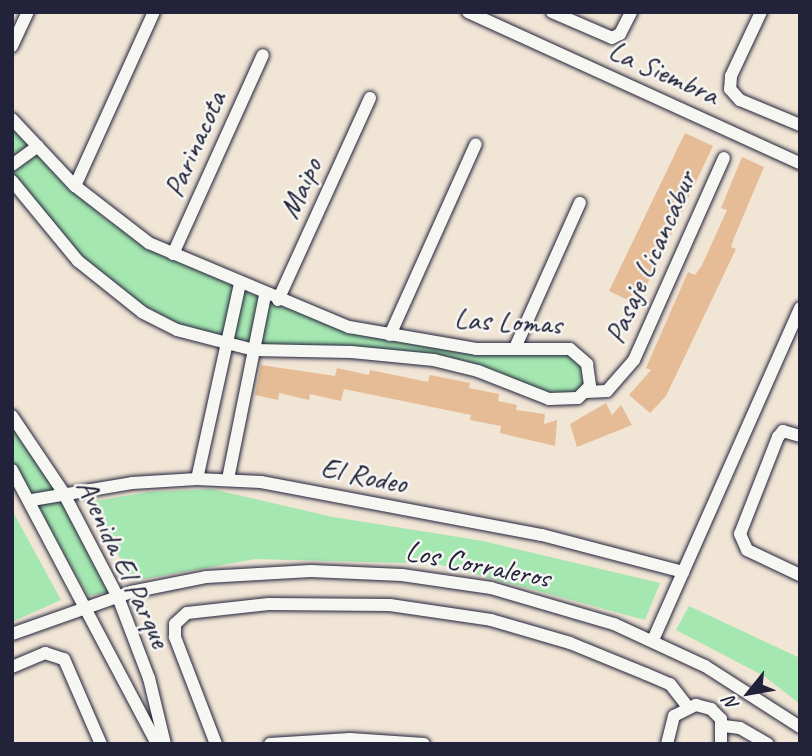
<!DOCTYPE html>
<meta charset="utf-8">
<style>
body{margin:0}
#map{position:relative;width:812px;height:756px;overflow:hidden;background:#f1e5d6;font-family:Caveat,sans-serif}
div>[style]{position:absolute}
.green>*{inset:0;background:#a5e7b1}
.building>*{inset:0;background:#e5bc96}
.roads{filter:drop-shadow(0 0 2px #22223b) drop-shadow(0 0 2px #22223b)}
.street>*{height:12px;margin:-6px;padding:0 6px;transform-origin:6px;border-radius:6px;background:#f6f6f2}
span{translate:-50% -50%;white-space:nowrap;text-align:center;line-height:1.15;-webkit-text-stroke:5px #f6f6f2;paint-order:stroke}
.street-label{font-size:30px;color:#22223b}
.frame{position:absolute;inset:0;border:14px solid #22223b;pointer-events:none}
.north{position:absolute;left:714px;top:658px;width:70px;height:70px;-webkit-text-stroke:5px #f6f6f2;paint-order:stroke;rotate:239deg;font-size:19px;font-weight:700;line-height:28px;text-align:center;color:#22223b}
.north::after{content:'';display:block;margin:auto;width:24px;height:32px;background:#22223b;clip-path:polygon(50% 0,100% 100%,50% 72%,0 100%)}
</style>
<div id="map">
<div class="green">
<div style="clip-path:polygon(12px 125px,101px 216px,147px 247px,263px 299px,348px 331px,476px 353px,556px 351px,574px 356px,584px 366px,583px 389px,572px 396px,550px 396px,479px 367px,254px 346px,179px 326px,111px 286px,54px 230px,12px 175px)"></div>
<div style="clip-path:polygon(12px 427px,58px 495px,113px 591px,88px 596px,12px 460px)"></div>
<div style="clip-path:polygon(212px 489px,333px 517px,483px 541px,660px 583px,645px 620px,437px 564px,256px 559px,133px 581px,89px 502px,148px 492px)"></div>
<div style="clip-path:polygon(12px 510px,61px 600px,12px 622px)"></div>
<div style="clip-path:polygon(689px 606px,800px 658px,800px 704px,764px 676px,676px 630px)"></div>
</div>
<div class="building">
<div style="clip-path:polygon(685px 133px,713px 146px,643px 293px,635px 290px,630px 301px,609px 291px)"></div>
<div style="clip-path:polygon(742px 157px,764px 167px,734px 238px,731px 247px,736px 249px,666px 396px,650px 413px,629px 395px,651px 370px,646px 368px,688px 272px,695px 275px,702px 265px,727px 210px,721px 208px)"></div>
<div style="clip-path:polygon(261px 365px,335px 376px,337px 368px,369px 375px,370px 370px,428px 382px,430px 375px,470px 383px,469px 388px,499px 394px,498px 401px,517px 405px,516px 410px,545px 414px,544px 424px,557px 420px,555px 446px,500px 433px,501px 426px,470px 420px,471px 415px,344px 389px,341px 401px,310px 394px,309px 400px,279px 393px,278px 400px,255px 395px)"></div>
<div style="clip-path:polygon(606px 403px,612px 415px,621px 405px,632px 425px,577px 447px,570px 424px)"></div>
</div>
<div class="roads">
<div class="street">
<div style="left:468px;top:12px;width:365px;rotate:24.5deg"></div>
<div style="left:552px;top:12px;width:65px;rotate:23.4deg"></div>
<div style="left:612px;top:38px;width:9px;rotate:-27deg"></div>
<div style="left:620px;top:34px;width:25px;rotate:-63deg"></div>
<div style="left:761px;top:12px;width:71px;rotate:115.1deg"></div>
<div style="left:731px;top:76px;width:13px;rotate:94deg"></div>
<div style="left:730px;top:89px;width:15px;rotate:48deg"></div>
<div style="left:740px;top:100px;width:65px;rotate:22.6deg"></div>
<div style="left:12px;top:46px;width:38px;rotate:-65deg"></div>
<div style="left:12px;top:119px;width:92px;rotate:46.8deg"></div>
<div style="left:75px;top:186px;width:93px;rotate:37.6deg"></div>
<div style="left:149px;top:243px;width:217px;rotate:22.8deg"></div>
<div style="left:349px;top:327px;width:129px;rotate:9.8deg"></div>
<div style="left:476px;top:349px;width:94px"></div>
<div style="left:570px;top:349px;width:23px;rotate:41deg"></div>
<div style="left:587px;top:364px;width:22px;rotate:82deg"></div>
<div style="left:590px;top:386px;width:17px;rotate:135deg"></div>
<div style="left:578px;top:398px;width:29px;rotate:178deg"></div>
<div style="left:549px;top:399px;width:76px;rotate:-158.5deg"></div>
<div style="left:478px;top:371px;width:45px;rotate:-166deg"></div>
<div style="left:434px;top:360px;width:83px;rotate:-174.5deg"></div>
<div style="left:351px;top:352px;width:97px;rotate:-178.8deg"></div>
<div style="left:254px;top:350px;width:80px;rotate:-165.4deg"></div>
<div style="left:177px;top:330px;width:39px;rotate:-153deg"></div>
<div style="left:142px;top:312px;width:82px;rotate:-141.4deg"></div>
<div style="left:78px;top:261px;width:104px;rotate:-129.5deg"></div>
<div style="left:12px;top:165px;width:32px;rotate:-36deg"></div>
<div style="left:75px;top:186px;width:191px;rotate:-65.6deg"></div>
<div style="left:173px;top:254px;width:218px;rotate:-65.7deg"></div>
<div style="left:278px;top:300px;width:222px;rotate:-65.5deg"></div>
<div style="left:390px;top:335px;width:209px;rotate:-65.8deg"></div>
<div style="left:515px;top:348px;width:159px;rotate:-65.9deg"></div>
<div style="left:586px;top:392px;width:21px;rotate:-3deg"></div>
<div style="left:607px;top:391px;width:41px;rotate:-48.9deg"></div>
<div style="left:634px;top:360px;width:221px;rotate:-66deg"></div>
<div style="left:12px;top:416px;width:92px;rotate:56.1deg"></div>
<div style="left:63px;top:492px;width:119px;rotate:62.4deg"></div>
<div style="left:118px;top:597px;width:87px;rotate:69.1deg"></div>
<div style="left:149px;top:678px;width:68px;rotate:76.4deg"></div>
<div style="left:800px;top:436px;width:18px;rotate:-164deg"></div>
<div style="left:783px;top:431px;width:8px;rotate:130deg"></div>
<div style="left:778px;top:437px;width:104px;rotate:111.4deg"></div>
<div style="left:740px;top:534px;width:17px;rotate:66deg"></div>
<div style="left:747px;top:550px;width:59px;rotate:25.3deg"></div>
<div style="left:12px;top:470px;width:310px;rotate:62.1deg"></div>
<div style="left:197px;top:479px;width:200px;rotate:-77.6deg"></div>
<div style="left:228px;top:479px;width:188px;rotate:-78.6deg"></div>
<div style="left:32px;top:500px;width:101px;rotate:-9.6deg"></div>
<div style="left:132px;top:483px;width:65px;rotate:-3.5deg"></div>
<div style="left:197px;top:479px;width:64px;rotate:2.7deg"></div>
<div style="left:261px;top:482px;width:286px;rotate:10.7deg"></div>
<div style="left:542px;top:535px;width:146px;rotate:14.7deg"></div>
<div style="left:12px;top:634px;width:126px;rotate:-19.4deg"></div>
<div style="left:131px;top:592px;width:76px;rotate:-11.3deg"></div>
<div style="left:206px;top:577px;width:105px;rotate:-3.3deg"></div>
<div style="left:311px;top:571px;width:91px;rotate:2.5deg"></div>
<div style="left:402px;top:575px;width:90px;rotate:8.3deg"></div>
<div style="left:491px;top:588px;width:128px;rotate:16.3deg"></div>
<div style="left:614px;top:624px;width:100px;rotate:24.8deg"></div>
<div style="left:705px;top:666px;width:113px;rotate:32.7deg"></div>
<div style="left:653px;top:640px;width:363px;rotate:-66.1deg"></div>
<div style="left:12px;top:667px;width:36px;rotate:-23deg"></div>
<div style="left:45px;top:653px;width:20px;rotate:18deg"></div>
<div style="left:64px;top:659px;width:93px;rotate:66.5deg"></div>
<div style="left:724px;top:726px;width:16px;rotate:7deg"></div>
<div style="left:740px;top:728px;width:32px;rotate:30deg"></div>
<div style="left:216px;top:744px;width:115px;rotate:-111deg"></div>
<div style="left:175px;top:637px;width:13px;rotate:-90deg"></div>
<div style="left:175px;top:624px;width:16px;rotate:-43deg"></div>
<div style="left:187px;top:613px;width:82px;rotate:-6.3deg"></div>
<div style="left:269px;top:604px;width:121px;rotate:0.5deg"></div>
<div style="left:390px;top:605px;width:102px;rotate:8.4deg"></div>
<div style="left:491px;top:620px;width:82px;rotate:16.2deg"></div>
<div style="left:570px;top:643px;width:82px;rotate:22.2deg"></div>
<div style="left:646px;top:674px;width:26px;rotate:23deg"></div>
<div style="left:670px;top:684px;width:29px;rotate:52deg"></div>
<div style="left:270px;top:744px;width:80px;rotate:-3.6deg"></div>
<div style="left:350px;top:739px;width:74px;rotate:3.9deg"></div>
<div style="left:667px;top:744px;width:29px;rotate:-76deg"></div>
<div style="left:674px;top:716px;width:25px;rotate:-27deg"></div>
<div style="left:696px;top:705px;width:16px;rotate:15deg"></div>
<div style="left:711px;top:709px;width:14px;rotate:45deg"></div>
<div style="left:721px;top:719px;width:25px;rotate:90deg"></div>
</div>
</div>
<div class="street-label">
<span style="left:664px;top:72px;rotate:24deg">La Siembra</span>
<span style="left:194px;top:144px;rotate:-66deg">Parinacota</span>
<span style="left:300px;top:188px;rotate:-65deg">Maipo</span>
<span style="left:650px;top:257px;rotate:-66deg">Pasaje Licancábur</span>
<span style="left:508px;top:321px;rotate:3deg">Las Lomas</span>
<span style="left:364px;top:475px;rotate:11deg">El Rodeo</span>
<span style="left:124px;top:563px;rotate:65deg">Avenida El Parque</span>
<span style="left:478px;top:564px;rotate:11deg">Los Corraleros</span>
</div>
<div class="frame"></div>
<div class="north">N</div>
</div>
